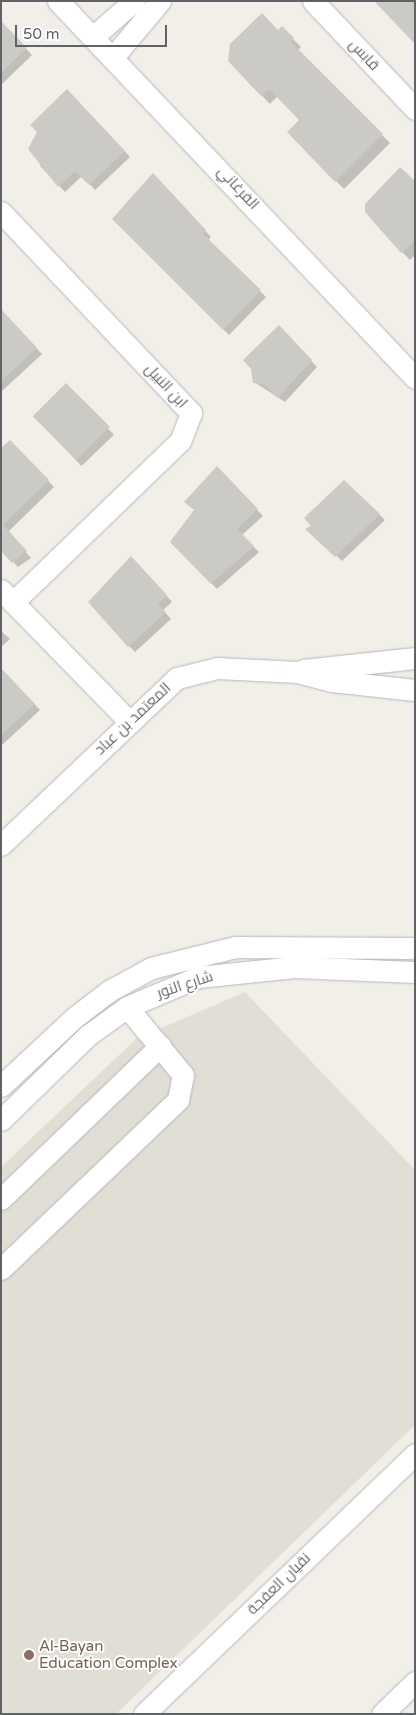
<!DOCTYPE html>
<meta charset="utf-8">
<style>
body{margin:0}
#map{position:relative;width:416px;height:1715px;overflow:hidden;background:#f1efe8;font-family:"Varela Round",Cairo,sans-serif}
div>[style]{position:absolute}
.education>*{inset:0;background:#e1ded6}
.shadow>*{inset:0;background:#0003;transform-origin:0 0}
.building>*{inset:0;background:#cccac5;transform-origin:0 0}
.roads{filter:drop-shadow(0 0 1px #b5b8bc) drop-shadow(0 0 1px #b5b8bc)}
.minor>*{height:21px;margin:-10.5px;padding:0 10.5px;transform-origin:10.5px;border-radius:10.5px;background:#fff}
.dots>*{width:14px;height:14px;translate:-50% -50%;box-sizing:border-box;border:2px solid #fff;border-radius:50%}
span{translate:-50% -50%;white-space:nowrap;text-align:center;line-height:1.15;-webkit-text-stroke:4px #fff;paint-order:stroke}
.street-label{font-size:15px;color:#5f6368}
.education-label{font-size:15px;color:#785e54}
.left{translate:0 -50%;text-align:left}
.frame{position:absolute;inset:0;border:2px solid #5f6368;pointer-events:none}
.scale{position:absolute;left:15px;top:25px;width:152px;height:22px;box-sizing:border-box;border:2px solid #5f6368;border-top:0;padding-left:6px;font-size:15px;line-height:18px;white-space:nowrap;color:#5f6368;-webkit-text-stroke:4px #fff;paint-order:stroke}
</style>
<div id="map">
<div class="education">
<div style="clip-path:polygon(245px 992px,415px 1170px,415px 1425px,116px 1714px,1px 1714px,1px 1167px,136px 1039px)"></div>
</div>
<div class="shadow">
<div style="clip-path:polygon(1px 23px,32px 55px,1px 85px)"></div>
<div style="clip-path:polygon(282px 28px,301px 47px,298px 50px,390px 143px,344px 189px,288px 132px,301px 120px,278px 96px,270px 104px,229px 61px)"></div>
<div style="clip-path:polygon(67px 91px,130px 157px,95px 190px,82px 176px,65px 192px,40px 166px)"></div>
<div style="clip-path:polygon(153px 175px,211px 237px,208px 240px,266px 297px,229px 335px,113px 219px)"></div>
<div style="clip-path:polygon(415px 184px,415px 255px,410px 260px,402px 252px)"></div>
<div style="clip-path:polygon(1px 311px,42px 354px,1px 392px)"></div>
<div style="clip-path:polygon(279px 327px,317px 367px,285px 402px,254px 382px)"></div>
<div style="left:66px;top:385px;width:69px;height:45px;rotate:46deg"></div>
<div style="clip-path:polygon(10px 441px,54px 487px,8px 532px,31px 558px,18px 567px,1px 549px,1px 450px)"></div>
<div style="clip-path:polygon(217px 468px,263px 516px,242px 535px,259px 552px,217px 589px,171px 542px,195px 510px)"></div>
<div style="clip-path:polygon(344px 481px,385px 520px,342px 561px,308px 529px)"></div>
<div style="clip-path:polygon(137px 563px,172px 602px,163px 610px,171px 619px,135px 652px,129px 646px)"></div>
<div style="clip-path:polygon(1px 631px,10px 639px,1px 647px)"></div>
<div style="clip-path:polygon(1px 669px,40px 710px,1px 746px)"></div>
</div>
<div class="building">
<div style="clip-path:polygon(374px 1px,415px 1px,415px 44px)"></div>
<div style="clip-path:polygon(262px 13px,278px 30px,282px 26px,294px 38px,291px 42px,383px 134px,335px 182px,287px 132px,299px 120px,269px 89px,261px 96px,228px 61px,230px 44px)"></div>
<div style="clip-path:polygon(1px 21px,27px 48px,1px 73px)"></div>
<div style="clip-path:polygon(67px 89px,125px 151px,89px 185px,75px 171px,58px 187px,28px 149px,37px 132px,30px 125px)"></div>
<div style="clip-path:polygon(400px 167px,415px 181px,415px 241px,401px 253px,365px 212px,365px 204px)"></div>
<div style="clip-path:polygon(153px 173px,206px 230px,203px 234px,261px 290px,223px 330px,112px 219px)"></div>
<div style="clip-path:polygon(1px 309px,37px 348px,1px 381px)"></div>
<div style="clip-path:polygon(279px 325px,312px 360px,278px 398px,264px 384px,253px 383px,251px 369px,243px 360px)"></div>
<div style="left:66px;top:383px;width:62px;height:47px;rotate:45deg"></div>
<div style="clip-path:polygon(10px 440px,49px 480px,3px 525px,27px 551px,12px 563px,1px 551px,1px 448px)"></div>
<div style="clip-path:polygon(217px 466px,258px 509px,237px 529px,254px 546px,211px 584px,170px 542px,194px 510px,184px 502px)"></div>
<div style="clip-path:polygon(344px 480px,380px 514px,335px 557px,305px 529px,311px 526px,304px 518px)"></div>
<div style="clip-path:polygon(131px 556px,167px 595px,158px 604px,166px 612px,128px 647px,88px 602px)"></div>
<div style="clip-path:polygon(1px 668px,35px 704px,1px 735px)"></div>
</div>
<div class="roads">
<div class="minor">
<div style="left:58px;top:1px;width:519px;rotate:46.56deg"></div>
<div style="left:313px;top:1px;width:149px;rotate:46.6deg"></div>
<div style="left:95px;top:35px;width:52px;rotate:-41.1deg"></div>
<div style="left:114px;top:56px;width:72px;rotate:-50.1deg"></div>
<div style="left:1px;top:212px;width:277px;rotate:46.6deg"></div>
<div style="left:191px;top:413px;width:30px;rotate:111deg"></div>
<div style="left:180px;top:441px;width:232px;rotate:136deg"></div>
<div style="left:1px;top:590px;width:183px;rotate:45.7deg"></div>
<div style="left:303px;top:670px;width:113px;rotate:-6.1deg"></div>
<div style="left:1px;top:845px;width:243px;rotate:-43.5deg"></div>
<div style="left:177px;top:678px;width:41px;rotate:-14deg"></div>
<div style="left:217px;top:668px;width:81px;rotate:2.8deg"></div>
<div style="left:298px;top:672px;width:35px;rotate:15deg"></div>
<div style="left:332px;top:681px;width:83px;rotate:6.2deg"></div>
<div style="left:1px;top:1086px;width:101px;rotate:-43deg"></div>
<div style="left:75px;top:1017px;width:43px;rotate:-37.4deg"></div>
<div style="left:109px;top:991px;width:48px;rotate:-28.7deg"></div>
<div style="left:151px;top:968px;width:87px;rotate:-14deg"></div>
<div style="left:235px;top:947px;width:180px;rotate:0.3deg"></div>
<div style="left:1px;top:1120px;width:120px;rotate:-44.3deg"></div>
<div style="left:87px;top:1036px;width:49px;rotate:-35.9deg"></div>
<div style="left:127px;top:1007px;width:77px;rotate:-22.9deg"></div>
<div style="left:198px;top:977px;width:97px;rotate:-5.9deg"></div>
<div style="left:294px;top:967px;width:121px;rotate:2.4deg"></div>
<div style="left:1px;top:1199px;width:221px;rotate:-43.9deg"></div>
<div style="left:1px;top:1269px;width:245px;rotate:-43.7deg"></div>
<div style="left:178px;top:1100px;width:25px;rotate:-79deg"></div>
<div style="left:183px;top:1075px;width:88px;rotate:-129.5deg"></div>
<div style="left:144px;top:1714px;width:376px;rotate:-43.8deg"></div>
<div style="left:382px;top:1714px;width:46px;rotate:-44.1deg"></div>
</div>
</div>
<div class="dots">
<div style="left:29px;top:1655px;background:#8d6e63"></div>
</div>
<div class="street-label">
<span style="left:364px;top:55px;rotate:47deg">قابس</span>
<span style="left:238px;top:188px;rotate:47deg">الفرغاني</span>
<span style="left:166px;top:386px;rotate:47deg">ابن النبيل</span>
<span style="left:133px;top:719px;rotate:-43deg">المعتمد بن عباد</span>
<span style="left:185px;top:985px;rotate:-18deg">شارع النور</span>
<span style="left:279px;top:1584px;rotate:-44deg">نقيان العفجة</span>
</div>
<div class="education-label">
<span class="left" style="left:39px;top:1655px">Al-Bayan<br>Education Complex</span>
</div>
<div class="frame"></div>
<div class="scale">50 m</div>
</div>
